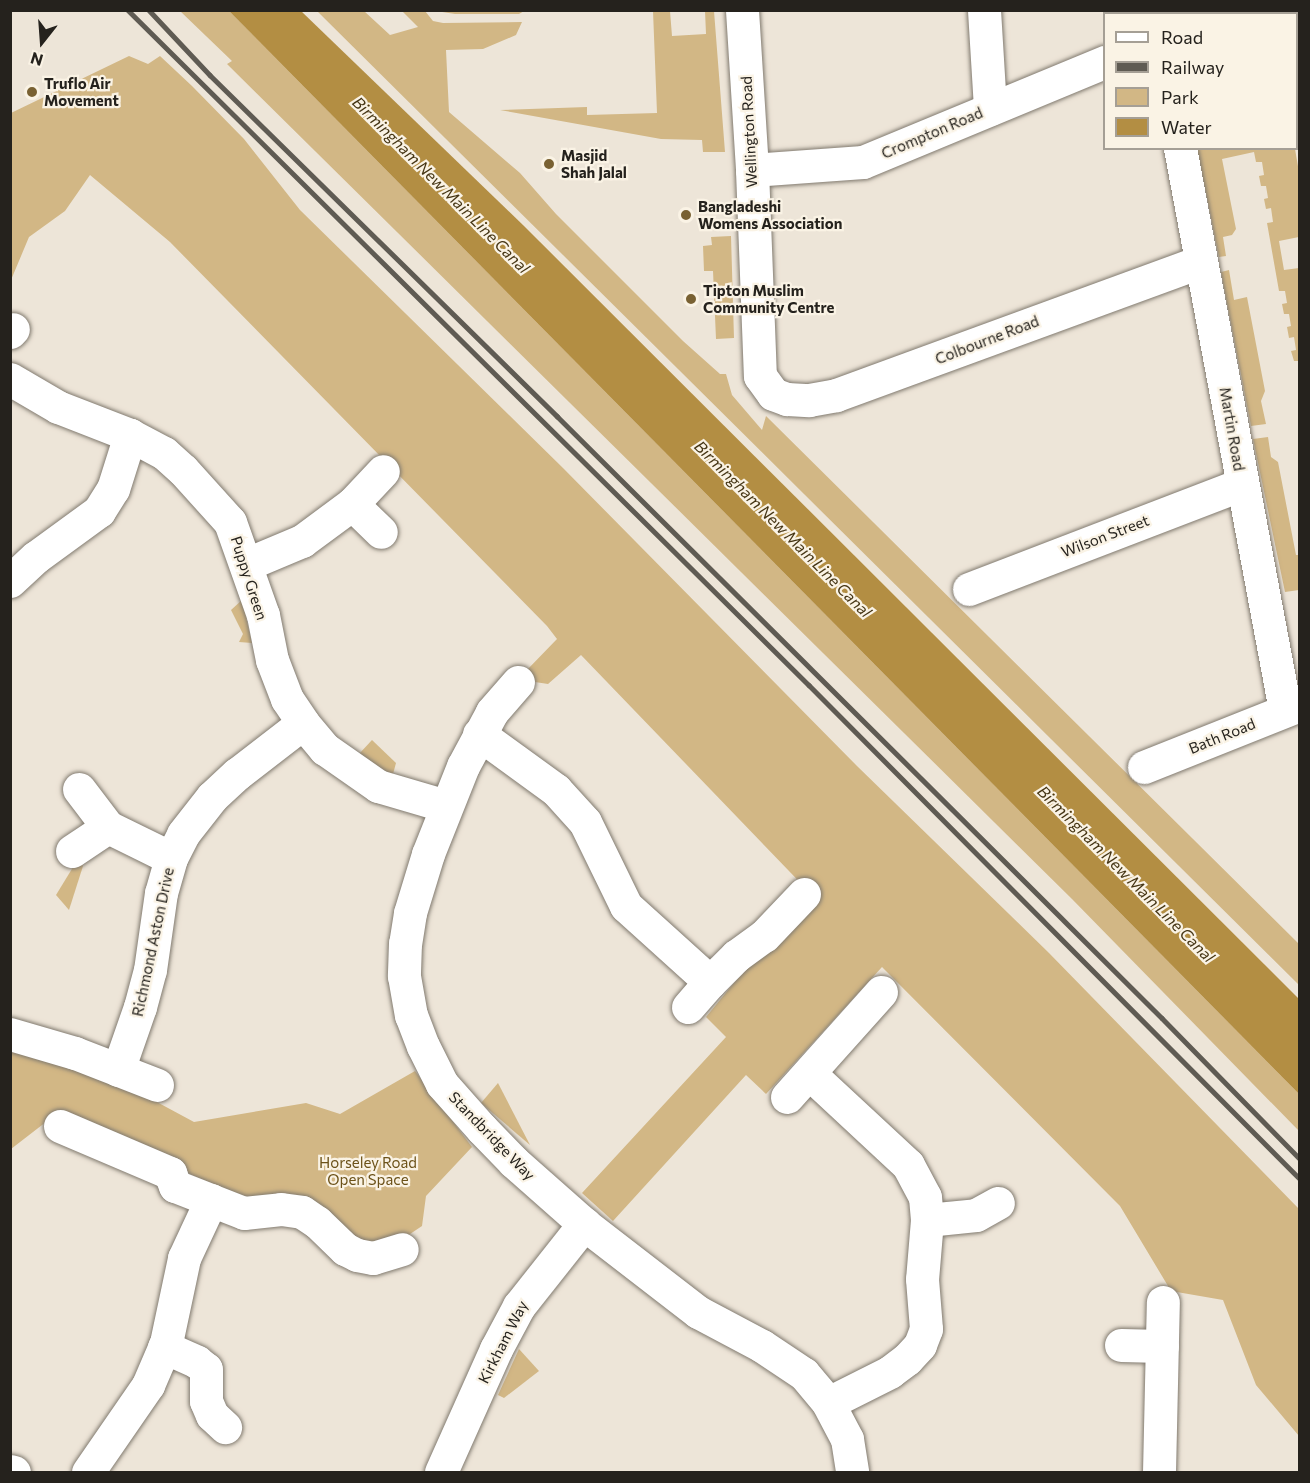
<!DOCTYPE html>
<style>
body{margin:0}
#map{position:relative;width:1310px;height:1483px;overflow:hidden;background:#ede5d8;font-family:Commissioner,sans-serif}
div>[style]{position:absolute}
.green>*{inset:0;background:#d2b785}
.water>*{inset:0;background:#b38e43}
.roads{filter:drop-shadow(0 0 2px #817a6f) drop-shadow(0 0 2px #817a6f)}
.minor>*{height:33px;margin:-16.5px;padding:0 16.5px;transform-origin:16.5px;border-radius:16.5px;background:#fff}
.rail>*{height:4.5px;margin:-2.25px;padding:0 2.25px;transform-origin:2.25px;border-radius:2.25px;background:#5f5b53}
.dots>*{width:16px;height:16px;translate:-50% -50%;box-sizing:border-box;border:3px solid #faf3e5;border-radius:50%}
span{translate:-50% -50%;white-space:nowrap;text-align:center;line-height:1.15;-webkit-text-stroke:4.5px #faf3e5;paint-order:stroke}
.poi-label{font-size:15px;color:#25221d;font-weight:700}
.left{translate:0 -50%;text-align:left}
.street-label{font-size:15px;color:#25221d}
.park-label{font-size:15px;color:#6c5219}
.water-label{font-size:16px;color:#463615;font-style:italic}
.frame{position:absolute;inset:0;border:12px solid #25221d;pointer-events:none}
.legend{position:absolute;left:1103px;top:12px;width:195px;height:138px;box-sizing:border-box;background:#faf3e5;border:2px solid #a59f95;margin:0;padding:8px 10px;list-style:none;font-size:18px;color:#25221d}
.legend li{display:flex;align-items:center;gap:12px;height:30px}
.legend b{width:30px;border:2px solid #a59f95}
.north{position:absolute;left:12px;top:12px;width:60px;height:60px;-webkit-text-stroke:4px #faf3e5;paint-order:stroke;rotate:197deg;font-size:16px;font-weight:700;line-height:24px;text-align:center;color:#25221d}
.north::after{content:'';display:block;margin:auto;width:21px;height:27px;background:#25221d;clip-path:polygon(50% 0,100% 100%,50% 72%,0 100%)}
</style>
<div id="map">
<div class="green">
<div style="clip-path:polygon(180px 11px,229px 11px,1299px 1094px,1299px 1131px,1072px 899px,227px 64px,232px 61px)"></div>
<div style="clip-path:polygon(317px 11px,364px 11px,390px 35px,418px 27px,402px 11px,425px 11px,433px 21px,443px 23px,522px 22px,516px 35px,483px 49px,446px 50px,449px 112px,520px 173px,556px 214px,683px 341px,720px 374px,726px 374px,732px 395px,762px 430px,766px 416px,1299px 944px,1299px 985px)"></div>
<div style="clip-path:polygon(436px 11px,524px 11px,519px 14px,455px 14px)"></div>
<div style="clip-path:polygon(653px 11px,670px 11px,672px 36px,706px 34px,705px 11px,714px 11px,725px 152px,703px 152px,702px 140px,661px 139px,500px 110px,587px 107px,587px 115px,657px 113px)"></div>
<div style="clip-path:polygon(129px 56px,148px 64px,160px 56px,192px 86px,244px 139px,300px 210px,563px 468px,857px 766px,1049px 953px,1299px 1209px,1299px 1436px,1256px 1385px,1223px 1300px,1171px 1291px,1120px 1206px,882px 967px,766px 1094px,746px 1075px,613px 1221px,582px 1193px,726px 1037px,706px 1017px,738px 978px,816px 899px,581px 655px,548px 684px,535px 682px,525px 672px,557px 639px,547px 626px,170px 242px,90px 175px,65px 211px,29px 237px,11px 280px,11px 113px)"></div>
<div style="clip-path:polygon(1197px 149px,1295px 149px,1299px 172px,1299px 237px,1279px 241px,1284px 270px,1299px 268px,1299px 367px,1298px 361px,1294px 361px,1291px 351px,1296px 350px,1294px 337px,1289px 338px,1287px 327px,1291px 326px,1289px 314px,1284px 314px,1282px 304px,1287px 303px,1285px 291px,1279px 291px,1267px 223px,1273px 222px,1271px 208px,1266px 209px,1264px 199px,1268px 198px,1266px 186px,1261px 186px,1259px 176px,1264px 175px,1262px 162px,1256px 162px,1254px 152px,1222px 159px,1236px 229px,1232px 235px,1223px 237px,1226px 256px,1219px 257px)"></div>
<div style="clip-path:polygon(731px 236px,734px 338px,716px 339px,713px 271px,704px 271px,703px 246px,712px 245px,711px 237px)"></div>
<div style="clip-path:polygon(1229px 270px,1234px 300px,1247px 297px,1265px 391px,1261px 401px,1266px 424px,1251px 426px,1221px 272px)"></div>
<div style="clip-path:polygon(1268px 437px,1271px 457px,1278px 462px,1296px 555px,1299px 555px,1299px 590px,1285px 592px,1253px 439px)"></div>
<div style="clip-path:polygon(242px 600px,252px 643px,239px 642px,243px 634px,231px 610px)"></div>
<div style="clip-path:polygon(372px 740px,396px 763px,393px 774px,375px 767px,359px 754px)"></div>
<div style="clip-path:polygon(78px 859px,83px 866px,69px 910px,56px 895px)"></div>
<div style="clip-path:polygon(11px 1044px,66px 1061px,155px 1101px,194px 1122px,306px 1103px,340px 1114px,415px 1071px,472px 1147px,426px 1196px,422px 1226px,404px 1238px,376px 1249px,224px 1189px,55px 1115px,11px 1149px)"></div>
<div style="clip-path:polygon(498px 1083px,530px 1145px,481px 1103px)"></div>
<div style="clip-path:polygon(519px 1349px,539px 1371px,504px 1398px,498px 1395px)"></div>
</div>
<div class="water">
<div style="clip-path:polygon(229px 11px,301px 11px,525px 227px,1299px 999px,1299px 1094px)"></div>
</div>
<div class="roads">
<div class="minor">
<div style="left:742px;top:10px;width:160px;rotate:86.4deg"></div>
<div style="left:752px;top:170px;width:206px;rotate:87.8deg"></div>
<div style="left:760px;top:376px;width:22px;rotate:54deg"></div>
<div style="left:773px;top:394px;width:15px;rotate:20deg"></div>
<div style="left:787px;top:399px;width:22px;rotate:3deg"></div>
<div style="left:809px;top:400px;width:27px;rotate:-10deg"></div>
<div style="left:836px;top:395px;width:388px;rotate:-20.1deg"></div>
<div style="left:984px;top:10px;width:99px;rotate:86.5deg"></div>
<div style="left:1231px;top:14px;width:9px;rotate:-27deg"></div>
<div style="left:1180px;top:148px;width:572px;rotate:79.42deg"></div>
<div style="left:752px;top:170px;width:111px;rotate:-4.1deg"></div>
<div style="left:863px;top:162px;width:261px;rotate:-22.5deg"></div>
<div style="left:10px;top:332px;width:4px;rotate:-45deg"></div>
<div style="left:10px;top:379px;width:56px;rotate:30.3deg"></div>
<div style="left:58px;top:407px;width:77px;rotate:21.3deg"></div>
<div style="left:130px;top:435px;width:38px;rotate:28deg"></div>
<div style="left:164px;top:453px;width:25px;rotate:42deg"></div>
<div style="left:183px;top:470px;width:70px;rotate:47.9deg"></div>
<div style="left:230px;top:522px;width:99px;rotate:70.5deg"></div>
<div style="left:263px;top:615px;width:46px;rotate:78.7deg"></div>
<div style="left:272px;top:660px;width:42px;rotate:69deg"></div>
<div style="left:287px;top:699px;width:29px;rotate:56deg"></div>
<div style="left:303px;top:723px;width:34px;rotate:50deg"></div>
<div style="left:325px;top:749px;width:65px;rotate:34.9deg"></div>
<div style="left:378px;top:786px;width:71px;rotate:16.4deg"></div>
<div style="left:352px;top:504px;width:40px;rotate:44deg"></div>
<div style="left:247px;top:564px;width:60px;rotate:-22.7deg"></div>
<div style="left:302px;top:541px;width:62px;rotate:-36.5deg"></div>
<div style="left:352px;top:504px;width:45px;rotate:-46.8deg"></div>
<div style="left:10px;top:581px;width:35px;rotate:-43deg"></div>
<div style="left:36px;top:557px;width:78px;rotate:-36.1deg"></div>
<div style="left:99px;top:511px;width:26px;rotate:-58deg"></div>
<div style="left:113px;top:489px;width:57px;rotate:-72.5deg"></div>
<div style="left:969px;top:589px;width:292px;rotate:-21deg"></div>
<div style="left:518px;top:682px;width:40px;rotate:131deg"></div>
<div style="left:492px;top:712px;width:61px;rotate:118.2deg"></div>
<div style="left:463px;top:766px;width:95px;rotate:111.7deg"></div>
<div style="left:428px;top:854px;width:62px;rotate:107deg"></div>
<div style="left:410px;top:913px;width:30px;rotate:99deg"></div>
<div style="left:405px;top:943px;width:33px;rotate:92deg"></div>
<div style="left:404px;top:976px;width:40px;rotate:80deg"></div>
<div style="left:411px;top:1015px;width:33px;rotate:69deg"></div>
<div style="left:423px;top:1046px;width:42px;rotate:63.4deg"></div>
<div style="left:442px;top:1084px;width:60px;rotate:48.4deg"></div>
<div style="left:482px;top:1129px;width:46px;rotate:45.9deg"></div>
<div style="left:514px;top:1162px;width:94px;rotate:41.5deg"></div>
<div style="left:584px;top:1224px;width:144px;rotate:37.7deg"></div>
<div style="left:698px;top:1312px;width:72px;rotate:28deg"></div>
<div style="left:762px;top:1346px;width:50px;rotate:33.7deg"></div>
<div style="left:804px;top:1374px;width:38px;rotate:50deg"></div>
<div style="left:828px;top:1403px;width:41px;rotate:62.2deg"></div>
<div style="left:847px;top:1439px;width:33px;rotate:81deg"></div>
<div style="left:479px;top:734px;width:95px;rotate:36deg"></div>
<div style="left:556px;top:790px;width:43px;rotate:47.8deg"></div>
<div style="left:585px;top:822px;width:93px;rotate:64deg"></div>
<div style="left:626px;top:906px;width:113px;rotate:42.1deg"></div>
<div style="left:710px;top:982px;width:37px;rotate:-45deg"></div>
<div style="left:736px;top:956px;width:34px;rotate:-36deg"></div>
<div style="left:764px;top:936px;width:58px;rotate:-46.4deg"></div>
<div style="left:1144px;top:767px;width:168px;rotate:-21.7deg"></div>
<div style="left:79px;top:789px;width:48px;rotate:52.7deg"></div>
<div style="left:108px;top:827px;width:70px;rotate:26.2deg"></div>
<div style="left:72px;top:851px;width:43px;rotate:-33.7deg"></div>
<div style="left:688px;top:1007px;width:33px;rotate:-49deg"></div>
<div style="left:10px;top:1034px;width:68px;rotate:16.3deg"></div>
<div style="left:75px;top:1053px;width:88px;rotate:21.3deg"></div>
<div style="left:118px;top:1070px;width:67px;rotate:-70.8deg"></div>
<div style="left:140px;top:1007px;width:38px;rotate:-75deg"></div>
<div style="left:150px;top:970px;width:78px;rotate:-81.9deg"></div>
<div style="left:161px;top:893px;width:36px;rotate:-74deg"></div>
<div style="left:171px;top:858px;width:27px;rotate:-63deg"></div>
<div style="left:183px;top:834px;width:47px;rotate:-51.9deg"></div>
<div style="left:212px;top:797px;width:34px;rotate:-43deg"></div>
<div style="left:237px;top:774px;width:83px;rotate:-37.7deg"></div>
<div style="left:809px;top:1073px;width:135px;rotate:42.9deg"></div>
<div style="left:908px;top:1165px;width:36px;rotate:62deg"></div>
<div style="left:925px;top:1197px;width:23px;rotate:85deg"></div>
<div style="left:927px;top:1220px;width:59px;rotate:94.8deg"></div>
<div style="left:922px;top:1279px;width:50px;rotate:85.4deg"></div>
<div style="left:926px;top:1329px;width:17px;rotate:111deg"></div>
<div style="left:920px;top:1345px;width:19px;rotate:133deg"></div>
<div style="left:907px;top:1359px;width:21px;rotate:143deg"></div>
<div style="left:890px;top:1372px;width:69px;rotate:153.4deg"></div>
<div style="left:787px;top:1097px;width:141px;rotate:-48.2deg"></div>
<div style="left:60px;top:1126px;width:120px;rotate:23.1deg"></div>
<div style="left:170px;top:1173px;width:14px;rotate:69deg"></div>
<div style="left:175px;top:1186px;width:74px;rotate:21.4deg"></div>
<div style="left:244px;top:1213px;width:37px;rotate:-6deg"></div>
<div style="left:281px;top:1209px;width:21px;rotate:8deg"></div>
<div style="left:302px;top:1212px;width:18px;rotate:34deg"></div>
<div style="left:317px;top:1222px;width:39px;rotate:44deg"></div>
<div style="left:345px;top:1249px;width:13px;rotate:27deg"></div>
<div style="left:357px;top:1255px;width:16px;rotate:11deg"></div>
<div style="left:373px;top:1258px;width:30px;rotate:-17deg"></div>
<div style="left:927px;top:1220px;width:49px;rotate:-5.8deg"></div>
<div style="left:976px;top:1215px;width:25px;rotate:-29deg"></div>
<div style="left:1121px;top:1345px;width:41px;rotate:1.4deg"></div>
<div style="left:164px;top:1347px;width:36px;rotate:24deg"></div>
<div style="left:197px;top:1362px;width:11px;rotate:38deg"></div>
<div style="left:206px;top:1369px;width:32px;rotate:90deg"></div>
<div style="left:206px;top:1401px;width:15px;rotate:67deg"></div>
<div style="left:212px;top:1415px;width:18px;rotate:43deg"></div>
<div style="left:10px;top:1471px;width:4px;rotate:14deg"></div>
<div style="left:88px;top:1472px;width:106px;rotate:-55.4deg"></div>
<div style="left:148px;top:1385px;width:46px;rotate:-66.8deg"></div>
<div style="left:166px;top:1343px;width:87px;rotate:-78deg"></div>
<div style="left:184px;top:1258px;width:64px;rotate:-65deg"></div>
<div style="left:441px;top:1472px;width:135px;rotate:-65.9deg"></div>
<div style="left:496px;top:1349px;width:49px;rotate:-61.9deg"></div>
<div style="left:519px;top:1306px;width:105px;rotate:-51.6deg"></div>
<div style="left:1159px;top:1472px;width:170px;rotate:-88.7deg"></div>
</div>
</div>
<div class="rail">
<div style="left:128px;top:10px;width:959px;rotate:44.75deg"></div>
<div style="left:809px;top:685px;width:697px;rotate:45.17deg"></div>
<div style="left:149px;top:10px;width:89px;rotate:46.8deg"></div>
<div style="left:210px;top:75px;width:487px;rotate:44.5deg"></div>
<div style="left:557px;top:416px;width:853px;rotate:44.86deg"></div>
<div style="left:1162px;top:1018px;width:197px;rotate:45.6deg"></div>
</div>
<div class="dots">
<div style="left:32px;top:92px;background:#796132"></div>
<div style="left:549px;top:164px;background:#796132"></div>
<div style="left:686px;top:215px;background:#796132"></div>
<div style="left:691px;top:299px;background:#796132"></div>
</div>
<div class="poi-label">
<span class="left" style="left:44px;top:92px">Truflo Air<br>Movement</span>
<span class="left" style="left:561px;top:164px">Masjid<br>Shah Jalal</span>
<span class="left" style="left:698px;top:215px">Bangladeshi<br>Womens Association</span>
<span class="left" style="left:703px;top:299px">Tipton Muslim<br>Community Centre</span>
</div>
<div class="street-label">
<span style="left:749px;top:132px;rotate:-93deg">Wellington Road</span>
<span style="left:932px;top:133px;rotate:-23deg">Crompton Road</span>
<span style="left:987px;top:340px;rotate:-21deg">Colbourne Road</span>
<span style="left:1232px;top:429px;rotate:80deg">Martin Road</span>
<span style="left:1105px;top:536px;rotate:-21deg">Wilson Street</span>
<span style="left:249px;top:578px;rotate:72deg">Puppy Green</span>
<span style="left:1222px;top:736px;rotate:-22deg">Bath Road</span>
<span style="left:153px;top:942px;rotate:-78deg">Richmond Aston Drive</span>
<span style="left:492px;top:1136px;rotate:46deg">Standbridge Way</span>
<span style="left:503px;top:1342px;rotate:-63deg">Kirkham Way</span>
</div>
<div class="park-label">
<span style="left:368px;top:1171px">Horseley Road<br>Open Space</span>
</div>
<div class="water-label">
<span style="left:441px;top:185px;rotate:45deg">Birmingham New Main Line Canal</span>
<span style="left:783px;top:529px;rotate:45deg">Birmingham New Main Line Canal</span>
<span style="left:1126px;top:874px;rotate:45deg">Birmingham New Main Line Canal</span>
</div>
<div class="frame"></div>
<ul class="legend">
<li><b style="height:8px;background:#fff"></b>Road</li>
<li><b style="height:8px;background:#5f5b53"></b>Railway</li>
<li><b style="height:16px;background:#d2b785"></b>Park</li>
<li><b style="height:16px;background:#b38e43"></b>Water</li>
</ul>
<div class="north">N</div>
</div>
